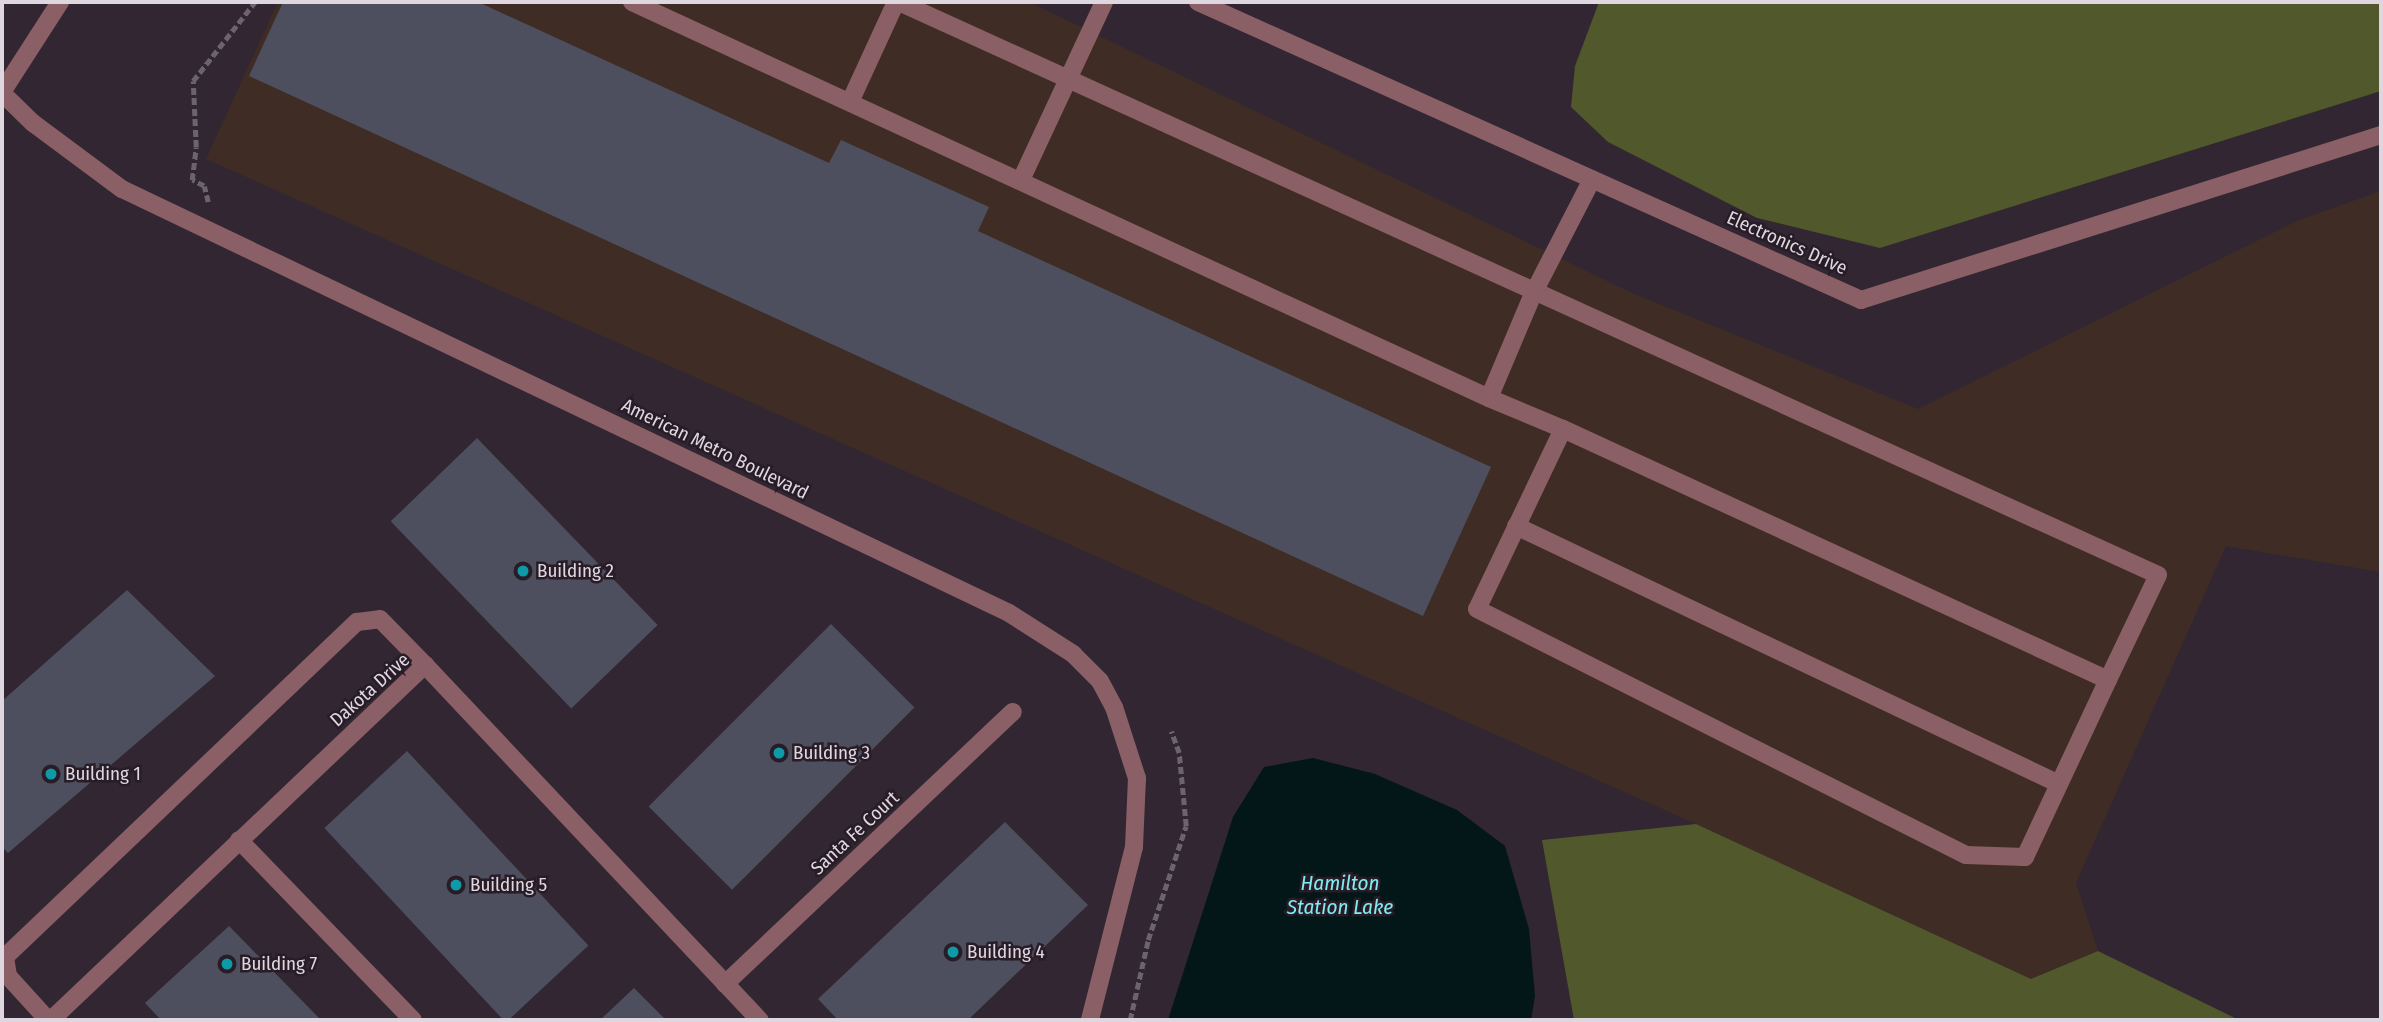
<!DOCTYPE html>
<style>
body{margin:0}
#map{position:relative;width:2383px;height:1022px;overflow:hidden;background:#312631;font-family:"Fira Sans Condensed",sans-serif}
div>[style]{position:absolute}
.industrial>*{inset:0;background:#3f2d25}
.green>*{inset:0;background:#51582c}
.water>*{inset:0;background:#031719}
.building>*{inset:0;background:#4d4f5e;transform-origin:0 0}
.path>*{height:4.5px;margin-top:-2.25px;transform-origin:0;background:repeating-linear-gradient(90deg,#6d636d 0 7px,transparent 0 10.5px)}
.minor>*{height:18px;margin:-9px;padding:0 9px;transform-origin:9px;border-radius:9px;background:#8b5f66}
.dots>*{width:19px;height:19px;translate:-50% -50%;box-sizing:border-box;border:4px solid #281c27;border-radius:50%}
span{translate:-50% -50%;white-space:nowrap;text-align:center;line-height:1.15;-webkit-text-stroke:5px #281c27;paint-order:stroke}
.street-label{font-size:19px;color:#dfd7df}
.poi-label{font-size:19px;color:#dfd7df}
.left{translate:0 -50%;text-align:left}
.water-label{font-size:21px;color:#81ebf2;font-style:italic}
.frame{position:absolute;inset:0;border:4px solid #dfd7df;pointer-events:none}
</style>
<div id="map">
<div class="industrial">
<div style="clip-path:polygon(278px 2px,1029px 2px,1632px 293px,1918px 409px,2299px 220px,2381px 191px,2381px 572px,2226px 546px,2076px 883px,2098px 951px,2031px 979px,1696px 824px,206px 159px)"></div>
</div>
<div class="green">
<div style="clip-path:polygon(1599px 2px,2381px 2px,2381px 91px,1880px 248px,1757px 218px,1608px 142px,1571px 107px,1575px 66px)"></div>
<div style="clip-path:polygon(1696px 824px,2031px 979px,2098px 951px,2239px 1020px,1574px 1020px,1542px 840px)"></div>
</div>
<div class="water">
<div style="clip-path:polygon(1313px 758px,1375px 774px,1457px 810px,1505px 846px,1529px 929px,1535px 996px,1531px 1020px,1168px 1020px,1233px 817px,1264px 767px)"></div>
</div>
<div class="building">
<div style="clip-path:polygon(283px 2px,478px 2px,829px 163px,841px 140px,989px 207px,978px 231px,1491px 467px,1423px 616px,249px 76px)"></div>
<div style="left:477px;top:438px;width:260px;height:120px;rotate:46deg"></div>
<div style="clip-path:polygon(127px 590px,215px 676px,8px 853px,2px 847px,2px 701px)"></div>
<div style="left:831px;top:624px;width:118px;height:258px;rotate:45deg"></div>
<div style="left:407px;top:751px;width:266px;height:113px;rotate:47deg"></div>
<div style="clip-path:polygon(1005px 822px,1088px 905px,968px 1020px,838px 1020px,818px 999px)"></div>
<div style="clip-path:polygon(229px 926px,321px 1020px,161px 1020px,145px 1003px)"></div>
<div style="clip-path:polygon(634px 988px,666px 1020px,600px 1020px)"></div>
</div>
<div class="path">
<div style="left:208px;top:202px;width:16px;rotate:-104deg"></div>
<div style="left:204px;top:186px;width:13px;rotate:-153deg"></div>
<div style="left:192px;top:180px;width:33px;rotate:-83deg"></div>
<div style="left:196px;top:147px;width:66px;rotate:-92.6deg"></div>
<div style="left:193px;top:81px;width:100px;rotate:-51.9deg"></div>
<div style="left:1130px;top:1020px;width:82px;rotate:-77.3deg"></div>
<div style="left:1148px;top:940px;width:120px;rotate:-71.6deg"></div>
<div style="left:1186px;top:826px;width:73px;rotate:-95.5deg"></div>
<div style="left:1179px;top:753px;width:23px;rotate:-110deg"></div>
</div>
<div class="minor">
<div style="left:632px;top:2px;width:944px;rotate:24.8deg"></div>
<div style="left:899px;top:2px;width:1383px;rotate:24.47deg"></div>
<div style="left:2158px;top:575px;width:116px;rotate:115.5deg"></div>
<div style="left:1198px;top:2px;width:727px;rotate:24.2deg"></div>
<div style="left:1861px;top:300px;width:546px;rotate:-17.6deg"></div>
<div style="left:2px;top:92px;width:107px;rotate:-57.2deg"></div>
<div style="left:2px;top:93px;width:43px;rotate:44.1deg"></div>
<div style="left:33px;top:123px;width:111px;rotate:36.6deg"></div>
<div style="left:122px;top:189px;width:983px;rotate:25.55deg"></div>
<div style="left:1009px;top:613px;width:76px;rotate:32.6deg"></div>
<div style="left:1073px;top:654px;width:38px;rotate:45deg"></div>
<div style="left:1100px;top:681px;width:30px;rotate:62deg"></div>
<div style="left:1114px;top:707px;width:75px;rotate:72.1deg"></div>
<div style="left:1137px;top:778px;width:69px;rotate:92.5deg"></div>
<div style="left:1134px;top:847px;width:179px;rotate:104.3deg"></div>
<div style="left:850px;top:102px;width:110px;rotate:-65.3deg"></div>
<div style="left:1021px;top:180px;width:196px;rotate:-65deg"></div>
<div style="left:1563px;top:429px;width:199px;rotate:115.5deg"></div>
<div style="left:1477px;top:609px;width:547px;rotate:26.71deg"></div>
<div style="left:1966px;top:855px;width:59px;rotate:1.9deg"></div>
<div style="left:2025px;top:857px;width:195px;rotate:-64.9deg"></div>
<div style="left:2108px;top:680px;width:600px;rotate:-155.27deg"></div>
<div style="left:1563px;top:429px;width:80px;rotate:-157.3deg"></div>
<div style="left:1489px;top:398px;width:113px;rotate:-67.1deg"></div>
<div style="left:1533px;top:294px;width:129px;rotate:-62.8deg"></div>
<div style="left:1516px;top:526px;width:601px;rotate:25.41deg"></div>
<div style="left:239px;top:840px;width:250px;rotate:46deg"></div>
<div style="left:725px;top:984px;width:396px;rotate:-43.4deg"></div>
<div style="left:48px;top:1020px;width:59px;rotate:-132.3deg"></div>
<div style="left:8px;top:976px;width:19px;rotate:-99deg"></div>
<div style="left:5px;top:957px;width:486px;rotate:-43.6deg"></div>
<div style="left:357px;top:622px;width:23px;rotate:-7deg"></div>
<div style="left:380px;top:619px;width:64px;rotate:45.6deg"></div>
<div style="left:51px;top:1020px;width:516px;rotate:-43.51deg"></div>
<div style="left:425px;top:665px;width:488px;rotate:46.7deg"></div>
</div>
<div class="dots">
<div style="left:523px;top:571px;background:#0f9aa8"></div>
<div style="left:779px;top:753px;background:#0f9aa8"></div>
<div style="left:51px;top:774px;background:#0f9aa8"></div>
<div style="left:456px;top:885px;background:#0f9aa8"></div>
<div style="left:953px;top:952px;background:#0f9aa8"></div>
<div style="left:227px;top:964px;background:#0f9aa8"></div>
</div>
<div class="street-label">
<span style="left:1787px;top:243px;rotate:24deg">Electronics Drive</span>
<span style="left:715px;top:449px;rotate:26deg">American Metro Boulevard</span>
<span style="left:370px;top:690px;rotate:-42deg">Dakota Drive</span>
<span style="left:855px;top:833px;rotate:-43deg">Santa Fe Court</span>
</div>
<div class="poi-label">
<span class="left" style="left:537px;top:571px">Building 2</span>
<span class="left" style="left:793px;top:753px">Building 3</span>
<span class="left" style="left:65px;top:774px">Building 1</span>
<span class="left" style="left:470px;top:885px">Building 5</span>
<span class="left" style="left:967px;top:952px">Building 4</span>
<span class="left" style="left:241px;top:964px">Building 7</span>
</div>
<div class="water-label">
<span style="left:1340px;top:895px">Hamilton<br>Station Lake</span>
</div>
<div class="frame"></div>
</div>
